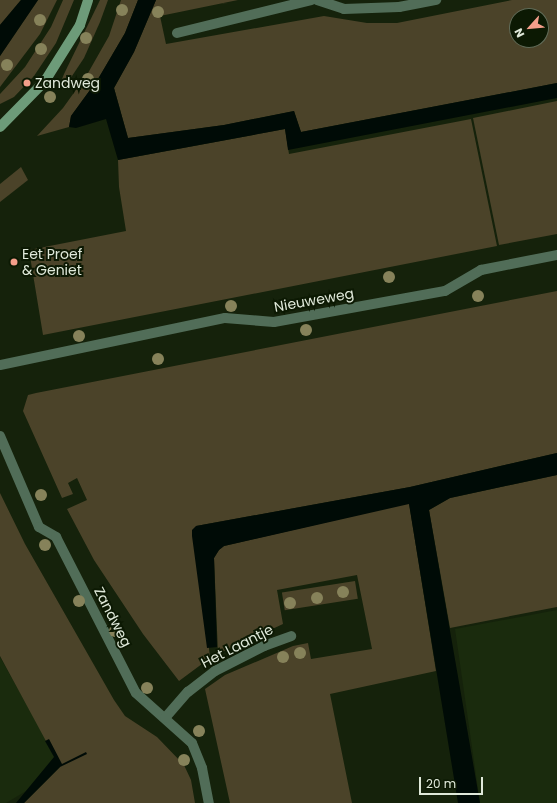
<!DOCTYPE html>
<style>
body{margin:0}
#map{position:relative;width:557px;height:803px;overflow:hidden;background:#15220b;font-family:Poppins,sans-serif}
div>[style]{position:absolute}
.built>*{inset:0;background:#1a2b0d}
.green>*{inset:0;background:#4b4329;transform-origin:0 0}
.water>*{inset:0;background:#000b06}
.minor>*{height:10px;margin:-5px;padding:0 5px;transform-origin:5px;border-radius:5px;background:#516d58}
.secondary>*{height:10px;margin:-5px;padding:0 5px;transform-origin:5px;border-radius:5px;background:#6d9b79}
.trees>*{width:12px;height:12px;margin:-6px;border-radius:50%;background:#86825a}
.dots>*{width:11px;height:11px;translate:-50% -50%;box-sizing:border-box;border:2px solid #0c1903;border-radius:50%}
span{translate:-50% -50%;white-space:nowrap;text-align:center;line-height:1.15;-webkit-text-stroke:4px #0c1903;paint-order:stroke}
.poi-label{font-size:14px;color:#e0e9da}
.left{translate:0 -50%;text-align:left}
.street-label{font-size:14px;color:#e0e9da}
.north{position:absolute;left:509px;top:8px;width:40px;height:40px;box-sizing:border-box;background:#0c1903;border:1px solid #616c59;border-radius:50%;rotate:243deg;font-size:11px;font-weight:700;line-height:16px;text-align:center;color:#e0e9da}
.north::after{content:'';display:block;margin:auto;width:14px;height:18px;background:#f49e8a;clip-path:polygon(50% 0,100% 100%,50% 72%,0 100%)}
.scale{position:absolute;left:419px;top:777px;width:64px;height:18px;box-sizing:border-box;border:2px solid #e0e9da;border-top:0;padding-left:5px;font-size:12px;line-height:14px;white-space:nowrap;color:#e0e9da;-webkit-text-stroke:3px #0c1903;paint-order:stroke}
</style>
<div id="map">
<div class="built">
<div style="clip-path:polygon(557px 610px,557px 803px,480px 803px,455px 629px)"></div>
<div style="clip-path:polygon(0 657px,63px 769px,6px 803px,0 803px)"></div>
</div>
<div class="green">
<div style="clip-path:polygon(0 0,21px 0,0 25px)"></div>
<div style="clip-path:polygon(38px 0,57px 0,40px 34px,0 87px,0 56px)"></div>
<div style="clip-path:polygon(63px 0,74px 0,56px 43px,34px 76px,14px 97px,0 104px,0 94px,25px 67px,51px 27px)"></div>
<div style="clip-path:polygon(100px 0,108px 0,100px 22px,84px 58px,64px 88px,60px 84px,64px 74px)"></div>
<div style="clip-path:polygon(121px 0,138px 0,125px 33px,98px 79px,71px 116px,69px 127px,37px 136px,63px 108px,88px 73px,109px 36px)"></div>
<div style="clip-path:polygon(evenodd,156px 0,238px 0,160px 16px,166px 44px,324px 16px,367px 23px,397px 23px,512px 0,557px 0,557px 83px,301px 132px,294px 111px,224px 125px,128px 138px,114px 88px,134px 52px,156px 0,517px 16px,541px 16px,541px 40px,517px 40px,517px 16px)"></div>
<div style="clip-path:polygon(557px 101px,557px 234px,499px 245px,473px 118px)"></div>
<div style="clip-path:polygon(471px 119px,497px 246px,43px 335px,29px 250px,126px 231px,119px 187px,118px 160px,285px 129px,289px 154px)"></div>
<div style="clip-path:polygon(21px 167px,28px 180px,0 202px,0 184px)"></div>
<div style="clip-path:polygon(557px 291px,557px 453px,410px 487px,196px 526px,210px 658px,179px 681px,143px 634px,94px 560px,67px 509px,87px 500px,77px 478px,68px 483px,73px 494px,62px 498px,23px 411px,28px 395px,36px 393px)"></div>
<div style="clip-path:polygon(557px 475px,557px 607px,450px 628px,429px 510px,450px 498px)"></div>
<div style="clip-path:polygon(0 493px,25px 544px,114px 700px,125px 716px,157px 737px,184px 765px,191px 780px,195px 803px,24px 803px,60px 767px,0 656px)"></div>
<div style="clip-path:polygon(409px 503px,436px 671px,330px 694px,352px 803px,230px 803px,205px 689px,225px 675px,293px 646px,308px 643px,311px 659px,372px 649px,357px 575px,277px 590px,283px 624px,218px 654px,214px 558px,219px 550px,224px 546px)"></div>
<div style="left:355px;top:581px;width:18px;height:74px;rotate:81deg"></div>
</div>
<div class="water">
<div style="clip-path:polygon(21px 0,38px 0,0 56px,0 25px)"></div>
<div style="clip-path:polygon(138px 0,156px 0,134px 52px,114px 88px,128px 138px,224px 125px,294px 111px,301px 132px,557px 83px,557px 98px,288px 150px,285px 129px,118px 160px,106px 119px,76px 128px,69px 127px,71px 116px,98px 79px,125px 33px)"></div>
<div style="clip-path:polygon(557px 453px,557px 475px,450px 498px,429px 510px,480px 803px,458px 803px,409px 504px,224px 546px,219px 550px,214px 558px,217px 647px,207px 648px,192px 536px,192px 530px,196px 526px,410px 487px)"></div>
<div style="clip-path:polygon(49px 739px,62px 764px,86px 752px,87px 754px,60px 767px,24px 803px,16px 803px,54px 757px,45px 741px)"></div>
</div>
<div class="minor">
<div style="left:317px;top:0;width:28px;rotate:18deg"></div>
<div style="left:344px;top:9px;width:55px;rotate:-2.1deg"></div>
<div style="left:399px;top:7px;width:38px;rotate:-11deg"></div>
<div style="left:177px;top:33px;width:138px;rotate:-13.8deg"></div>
<div style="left:0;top:365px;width:230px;rotate:-11.8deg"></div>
<div style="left:225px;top:318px;width:49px;rotate:4.7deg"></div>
<div style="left:274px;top:322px;width:174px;rotate:-10.3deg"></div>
<div style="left:445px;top:291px;width:42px;rotate:-30.3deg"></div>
<div style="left:481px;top:270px;width:77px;rotate:-11.2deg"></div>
<div style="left:0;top:436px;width:99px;rotate:66.8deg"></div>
<div style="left:39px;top:527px;width:20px;rotate:30deg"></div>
<div style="left:56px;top:537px;width:175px;rotate:62.9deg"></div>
<div style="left:136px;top:693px;width:75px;rotate:41.8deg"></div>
<div style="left:192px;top:743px;width:27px;rotate:68deg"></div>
<div style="left:202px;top:768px;width:36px;rotate:79deg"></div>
<div style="left:165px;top:718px;width:35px;rotate:-49deg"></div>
<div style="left:188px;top:692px;width:34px;rotate:-38deg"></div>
<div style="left:215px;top:671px;width:55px;rotate:-27deg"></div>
<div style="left:264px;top:646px;width:29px;rotate:-20deg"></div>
</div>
<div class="secondary">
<div style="left:0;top:127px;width:64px;rotate:-45.6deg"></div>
<div style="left:45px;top:81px;width:66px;rotate:-58deg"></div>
<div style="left:80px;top:25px;width:26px;rotate:-72deg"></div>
</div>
<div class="trees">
<div style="left:122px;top:10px"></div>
<div style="left:158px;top:12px"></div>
<div style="left:40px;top:20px"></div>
<div style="left:86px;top:38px"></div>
<div style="left:41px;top:49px"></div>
<div style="left:7px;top:65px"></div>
<div style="left:88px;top:79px"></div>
<div style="left:50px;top:97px"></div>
<div style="left:389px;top:277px"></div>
<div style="left:478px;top:296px"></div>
<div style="left:231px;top:306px"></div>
<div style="left:306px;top:330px"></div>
<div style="left:79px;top:336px"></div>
<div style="left:158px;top:359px"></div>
<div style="left:41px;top:495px"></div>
<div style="left:45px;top:545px"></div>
<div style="left:343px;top:592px"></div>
<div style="left:317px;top:598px"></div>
<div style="left:79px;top:601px"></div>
<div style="left:290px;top:603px"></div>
<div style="left:115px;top:631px"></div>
<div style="left:300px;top:653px"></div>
<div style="left:283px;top:657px"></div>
<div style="left:147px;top:688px"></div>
<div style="left:199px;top:731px"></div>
<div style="left:184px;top:760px"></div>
</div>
<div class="dots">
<div style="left:27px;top:83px;background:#f49e8a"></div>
<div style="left:14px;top:262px;background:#f49e8a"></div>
</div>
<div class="poi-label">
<span class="left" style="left:35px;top:83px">Zandweg</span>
<span class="left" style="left:22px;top:262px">Eet Proef<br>&amp; Geniet</span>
</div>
<div class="street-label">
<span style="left:314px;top:300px;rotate:-10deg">Nieuweweg</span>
<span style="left:113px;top:617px;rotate:63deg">Zandweg</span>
<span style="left:237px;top:646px;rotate:-27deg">Het Laantje</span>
</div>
<div class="north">N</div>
<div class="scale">20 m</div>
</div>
